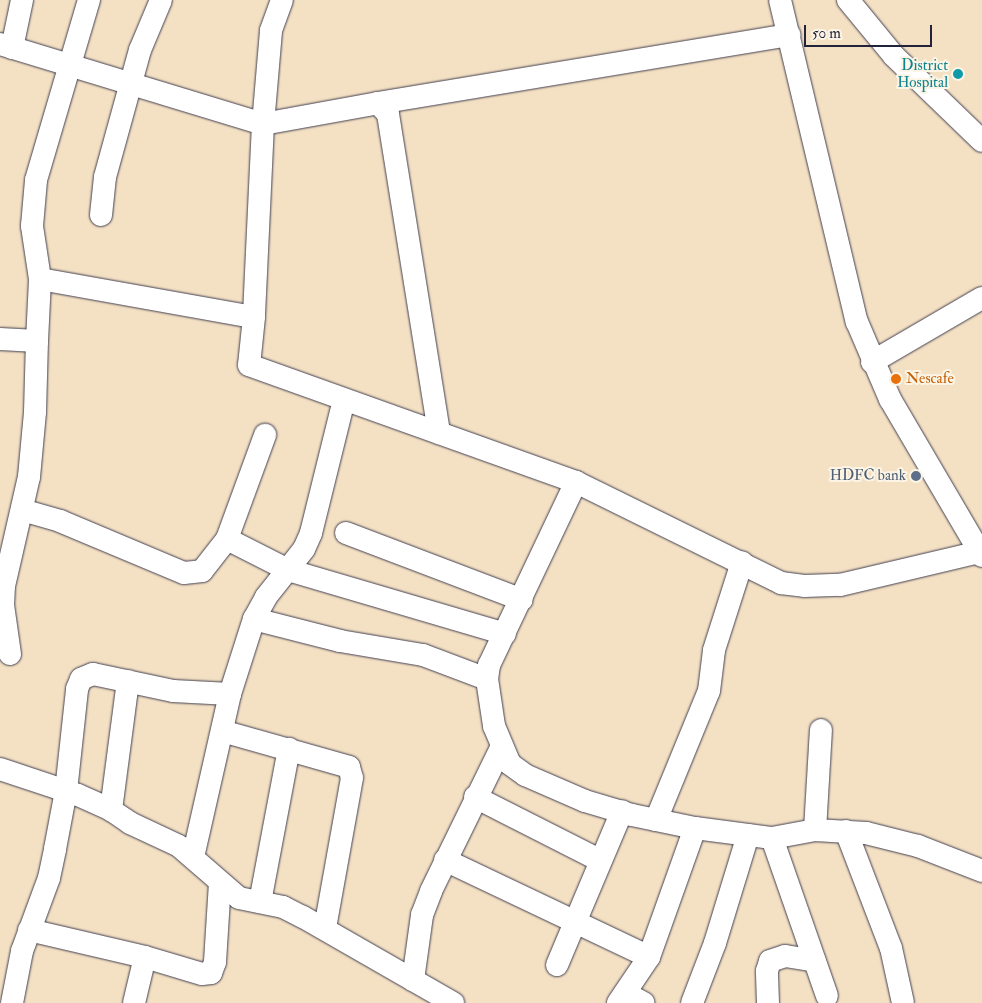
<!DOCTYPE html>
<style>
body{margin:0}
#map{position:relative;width:982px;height:1003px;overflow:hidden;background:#f4e1c4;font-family:"IM FELL Double Pica",serif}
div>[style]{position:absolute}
.roads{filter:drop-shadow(0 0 1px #423f50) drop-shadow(0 0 1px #423f50)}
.minor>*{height:22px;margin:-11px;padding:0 11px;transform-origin:11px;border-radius:11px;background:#fff}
.dots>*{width:14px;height:14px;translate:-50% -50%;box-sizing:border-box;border:2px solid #fcf5e5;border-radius:50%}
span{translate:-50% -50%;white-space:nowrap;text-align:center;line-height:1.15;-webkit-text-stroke:4px #fcf5e5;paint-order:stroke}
.culture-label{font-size:15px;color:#0d838f}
.right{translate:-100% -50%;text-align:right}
.food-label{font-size:15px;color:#c56008}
.left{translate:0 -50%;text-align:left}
.service-label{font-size:15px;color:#4e5e75}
.scale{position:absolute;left:804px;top:25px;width:128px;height:22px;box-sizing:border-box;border:2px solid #22223b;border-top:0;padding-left:6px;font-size:15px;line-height:18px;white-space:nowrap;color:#22223b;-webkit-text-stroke:4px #fcf5e5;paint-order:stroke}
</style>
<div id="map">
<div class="roads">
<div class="minor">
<div style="left:282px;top:0;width:33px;rotate:110deg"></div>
<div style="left:271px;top:31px;width:93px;rotate:94.9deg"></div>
<div style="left:263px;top:124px;width:117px;rotate:-10.3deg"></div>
<div style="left:378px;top:103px;width:15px;rotate:48deg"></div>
<div style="left:388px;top:114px;width:323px;rotate:80.9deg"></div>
<div style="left:780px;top:0;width:331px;rotate:76.6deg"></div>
<div style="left:857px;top:322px;width:84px;rotate:66.8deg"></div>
<div style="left:890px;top:399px;width:182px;rotate:59.6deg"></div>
<div style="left:848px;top:0;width:72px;rotate:50.6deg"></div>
<div style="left:894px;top:56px;width:122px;rotate:44deg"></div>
<div style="left:0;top:44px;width:275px;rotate:16.9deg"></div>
<div style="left:263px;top:124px;width:193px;rotate:92.7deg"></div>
<div style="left:254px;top:317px;width:48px;rotate:95.9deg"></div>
<div style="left:249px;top:365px;width:347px;rotate:19.7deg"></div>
<div style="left:576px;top:482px;width:229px;rotate:26.2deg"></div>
<div style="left:781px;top:583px;width:23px;rotate:7deg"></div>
<div style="left:804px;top:586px;width:36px;rotate:-2deg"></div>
<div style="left:840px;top:585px;width:144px;rotate:-13.3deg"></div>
<div style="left:12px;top:48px;width:49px;rotate:-78.2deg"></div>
<div style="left:378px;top:103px;width:417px;rotate:-9.4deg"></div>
<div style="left:101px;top:215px;width:38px;rotate:-84deg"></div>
<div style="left:105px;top:177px;width:132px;rotate:-74.6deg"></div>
<div style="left:140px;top:50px;width:54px;rotate:-67.2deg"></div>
<div style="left:40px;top:279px;width:54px;rotate:-98.6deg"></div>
<div style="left:32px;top:226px;width:46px;rotate:-85deg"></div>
<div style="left:36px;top:180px;width:188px;rotate:-73.6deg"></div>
<div style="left:0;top:339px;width:37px;rotate:3deg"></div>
<div style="left:37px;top:341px;width:62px;rotate:-87.2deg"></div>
<div style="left:40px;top:279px;width:217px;rotate:10.1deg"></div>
<div style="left:872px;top:362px;width:127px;rotate:-30.2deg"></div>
<div style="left:576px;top:482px;width:203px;rotate:115.4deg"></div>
<div style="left:489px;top:665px;width:14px;rotate:98deg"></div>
<div style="left:487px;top:679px;width:48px;rotate:81.5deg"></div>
<div style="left:494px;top:726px;width:41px;rotate:67.2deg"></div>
<div style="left:510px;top:764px;width:19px;rotate:36deg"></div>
<div style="left:525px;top:775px;width:65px;rotate:23.4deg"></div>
<div style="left:585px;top:801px;width:49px;rotate:16.6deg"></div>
<div style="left:632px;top:815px;width:64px;rotate:11.7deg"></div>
<div style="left:695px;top:828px;width:78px;rotate:7.4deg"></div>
<div style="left:772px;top:838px;width:44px;rotate:-10.5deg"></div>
<div style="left:815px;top:830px;width:51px;rotate:3.4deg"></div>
<div style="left:866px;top:833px;width:54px;rotate:14deg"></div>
<div style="left:918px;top:846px;width:69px;rotate:21.3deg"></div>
<div style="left:22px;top:510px;width:40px;rotate:16deg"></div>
<div style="left:60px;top:521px;width:134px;rotate:22.8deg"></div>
<div style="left:184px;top:573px;width:18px;rotate:-6deg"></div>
<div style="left:202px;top:571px;width:41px;rotate:-52deg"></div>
<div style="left:227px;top:539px;width:111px;rotate:-69.9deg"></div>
<div style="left:346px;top:533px;width:188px;rotate:20.8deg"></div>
<div style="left:227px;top:539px;width:68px;rotate:26.9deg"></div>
<div style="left:288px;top:570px;width:226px;rotate:16.4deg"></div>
<div style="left:254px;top:619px;width:89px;rotate:14.3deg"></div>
<div style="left:340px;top:641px;width:84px;rotate:9.6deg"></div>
<div style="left:423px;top:655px;width:68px;rotate:20.6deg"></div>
<div style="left:10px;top:654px;width:49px;rotate:-98.1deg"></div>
<div style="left:3px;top:605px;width:19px;rotate:-87deg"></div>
<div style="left:4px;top:586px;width:112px;rotate:-77.1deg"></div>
<div style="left:29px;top:477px;width:65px;rotate:-84.7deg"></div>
<div style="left:35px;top:412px;width:71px;rotate:-88.4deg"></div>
<div style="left:222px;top:731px;width:132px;rotate:15.8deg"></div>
<div style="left:349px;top:767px;width:11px;rotate:75deg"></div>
<div style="left:352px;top:778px;width:152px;rotate:100.2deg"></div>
<div style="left:0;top:769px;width:82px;rotate:18.4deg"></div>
<div style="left:78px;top:795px;width:36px;rotate:24deg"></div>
<div style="left:111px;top:810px;width:23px;rotate:34deg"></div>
<div style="left:130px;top:823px;width:54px;rotate:25.1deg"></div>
<div style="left:179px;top:846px;width:79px;rotate:40.9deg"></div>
<div style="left:239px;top:898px;width:45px;rotate:11.6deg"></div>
<div style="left:283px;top:907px;width:22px;rotate:27deg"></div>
<div style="left:303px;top:917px;width:173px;rotate:29.8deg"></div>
<div style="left:475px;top:797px;width:139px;rotate:26.9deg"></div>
<div style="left:111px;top:810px;width:130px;rotate:-82.5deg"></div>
<div style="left:656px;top:820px;width:139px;rotate:-67.7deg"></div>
<div style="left:709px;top:691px;width:41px;rotate:-83deg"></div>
<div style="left:714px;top:650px;width:92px;rotate:-72.3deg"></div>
<div style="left:815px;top:830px;width:100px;rotate:-86.6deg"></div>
<div style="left:846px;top:831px;width:125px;rotate:69deg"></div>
<div style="left:891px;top:948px;width:56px;rotate:77.7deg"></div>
<div style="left:772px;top:838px;width:167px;rotate:70.8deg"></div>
<div style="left:193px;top:857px;width:167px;rotate:-77.2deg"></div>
<div style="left:230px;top:694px;width:79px;rotate:-72.3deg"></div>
<div style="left:254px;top:619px;width:25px;rotate:-61deg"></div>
<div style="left:266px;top:597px;width:61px;rotate:-51.6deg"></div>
<div style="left:304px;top:549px;width:17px;rotate:-66deg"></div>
<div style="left:311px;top:533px;width:137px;rotate:-76.1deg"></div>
<div style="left:445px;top:860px;width:226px;rotate:25.4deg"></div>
<div style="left:260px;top:902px;width:156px;rotate:-79.3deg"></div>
<div style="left:29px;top:930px;width:119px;rotate:13.1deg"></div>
<div style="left:557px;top:965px;width:167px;rotate:-67.1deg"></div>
<div style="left:413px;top:980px;width:66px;rotate:-82.1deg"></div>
<div style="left:422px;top:915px;width:26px;rotate:-69deg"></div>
<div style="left:431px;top:891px;width:159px;rotate:-63.9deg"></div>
<div style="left:625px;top:993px;width:21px;rotate:28deg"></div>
<div style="left:12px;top:1003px;width:53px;rotate:-79.1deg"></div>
<div style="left:22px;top:951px;width:78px;rotate:-69.7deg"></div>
<div style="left:49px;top:878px;width:30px;rotate:-78deg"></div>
<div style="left:55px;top:849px;width:59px;rotate:-79.3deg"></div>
<div style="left:66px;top:791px;width:103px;rotate:-83.8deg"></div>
<div style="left:77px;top:689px;width:11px;rotate:-68deg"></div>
<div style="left:81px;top:679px;width:13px;rotate:-23deg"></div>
<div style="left:93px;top:674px;width:82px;rotate:12deg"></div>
<div style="left:173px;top:691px;width:57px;rotate:3deg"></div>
<div style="left:134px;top:1003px;width:47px;rotate:-76.6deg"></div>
<div style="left:145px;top:957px;width:59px;rotate:16.6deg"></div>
<div style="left:202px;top:974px;width:9px;rotate:-6deg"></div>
<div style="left:211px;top:973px;width:12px;rotate:-70deg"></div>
<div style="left:215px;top:962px;width:80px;rotate:-86.4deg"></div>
<div style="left:618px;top:1003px;width:55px;rotate:-56deg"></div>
<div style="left:649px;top:957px;width:137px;rotate:-70.4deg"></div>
<div style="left:692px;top:1003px;width:64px;rotate:-69deg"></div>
<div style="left:715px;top:943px;width:113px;rotate:-73deg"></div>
<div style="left:768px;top:1003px;width:32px;rotate:-92deg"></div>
<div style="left:767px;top:971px;width:10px;rotate:-73deg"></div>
<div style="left:770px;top:961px;width:16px;rotate:-18deg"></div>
<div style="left:785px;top:956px;width:30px;rotate:9deg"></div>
</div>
</div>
<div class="dots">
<div style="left:958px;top:74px;background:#0f9aa8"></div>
<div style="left:896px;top:379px;background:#e8710a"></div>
<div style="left:916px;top:476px;background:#5c6f8a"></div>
</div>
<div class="culture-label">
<span class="right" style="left:948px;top:74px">District<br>Hospital</span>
</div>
<div class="food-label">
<span class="left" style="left:906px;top:379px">Nescafe</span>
</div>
<div class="service-label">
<span class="right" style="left:906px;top:476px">HDFC bank</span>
</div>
<div class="scale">50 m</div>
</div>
